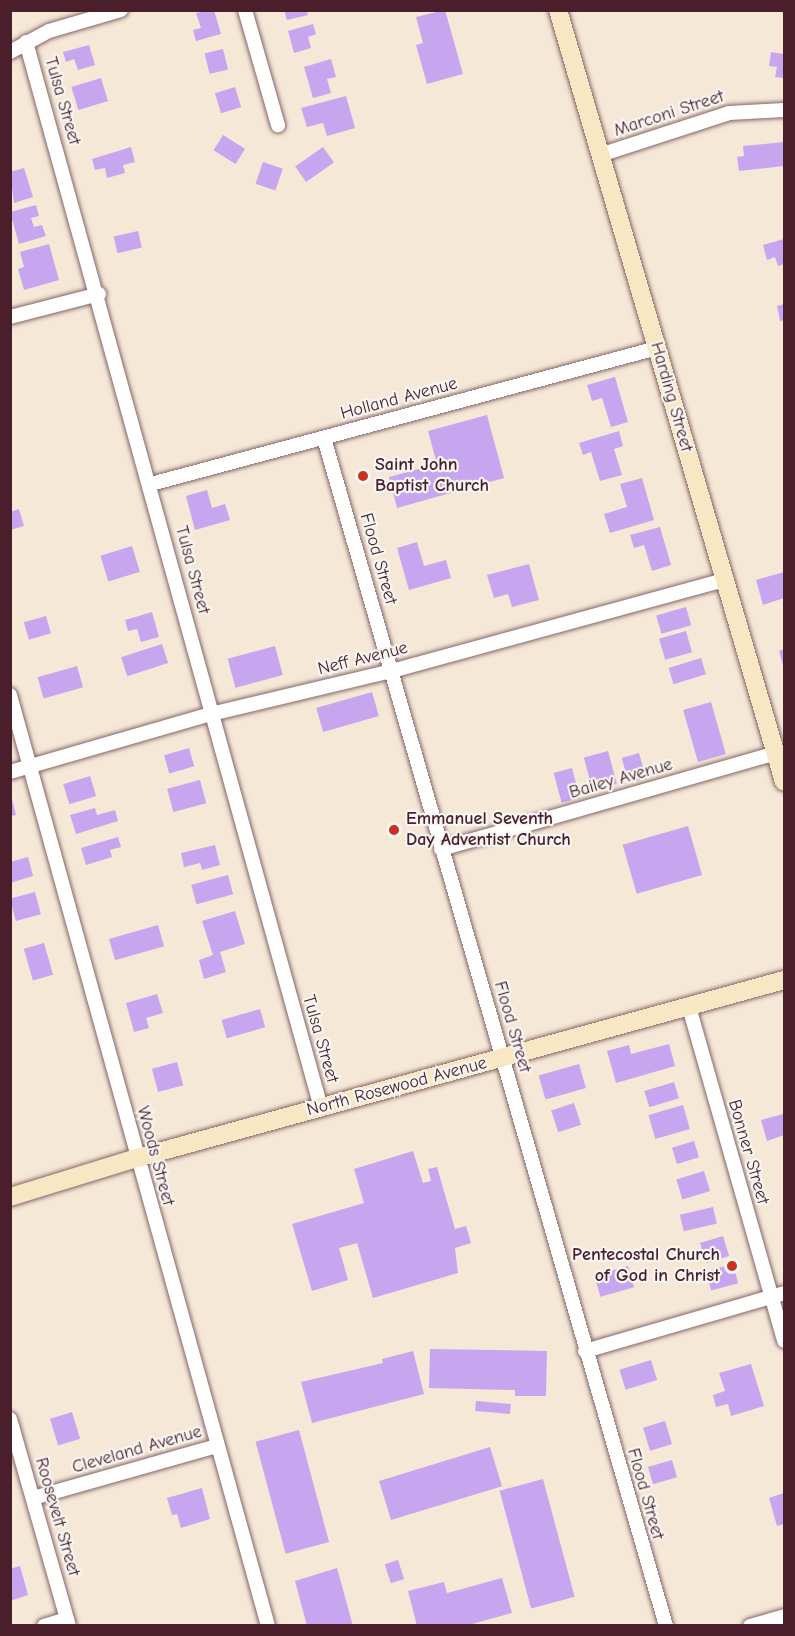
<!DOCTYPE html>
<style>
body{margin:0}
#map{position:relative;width:795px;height:1636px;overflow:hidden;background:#f5e8d7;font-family:"Comic Neue",sans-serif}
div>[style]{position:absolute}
.building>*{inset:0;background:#c7a6ef;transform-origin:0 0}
.roads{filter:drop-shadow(0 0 2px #866567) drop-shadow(0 0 2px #866567)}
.street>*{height:14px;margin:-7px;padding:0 7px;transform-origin:7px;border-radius:7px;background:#fff}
.secondary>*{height:18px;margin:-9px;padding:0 9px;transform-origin:9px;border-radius:9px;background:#f8e7c3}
.dots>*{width:16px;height:16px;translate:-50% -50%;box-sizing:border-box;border:3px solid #f6f6f2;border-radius:50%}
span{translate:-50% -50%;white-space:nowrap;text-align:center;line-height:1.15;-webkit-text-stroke:4.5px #f6f6f2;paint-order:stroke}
.street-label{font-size:18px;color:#4a1f2b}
.poi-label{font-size:18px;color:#4a1f2b;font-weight:700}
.left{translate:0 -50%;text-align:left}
.right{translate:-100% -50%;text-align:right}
.frame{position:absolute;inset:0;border:12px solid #4a1f2b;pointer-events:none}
</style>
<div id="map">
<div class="building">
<div style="clip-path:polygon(214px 10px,221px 34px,196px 41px,193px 30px,201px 28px,196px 13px)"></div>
<div style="clip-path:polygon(284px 10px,306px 10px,308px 15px,287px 20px)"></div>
<div style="clip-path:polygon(445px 10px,463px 74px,427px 84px,416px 45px,423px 43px,416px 17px)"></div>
<div style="clip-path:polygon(313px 24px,316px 34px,308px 37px,311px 48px,294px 53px,288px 31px)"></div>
<div style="clip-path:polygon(89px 45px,95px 65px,78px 70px,74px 59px,66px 62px,63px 52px)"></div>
<div style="left:223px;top:49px;width:21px;height:19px;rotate:76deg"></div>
<div style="clip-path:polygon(771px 52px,784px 54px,784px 78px,775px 77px,777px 67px,769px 66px)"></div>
<div style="clip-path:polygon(331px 59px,336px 77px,327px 79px,331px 93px,313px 98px,304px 67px)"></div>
<div style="left:101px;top:78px;width:24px;height:31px;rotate:73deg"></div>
<div style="left:235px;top:87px;width:21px;height:21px;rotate:73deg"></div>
<div style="clip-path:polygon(346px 96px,355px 128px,327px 136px,323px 123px,307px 127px,301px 108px)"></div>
<div style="left:223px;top:135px;width:26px;height:18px;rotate:32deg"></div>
<div style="clip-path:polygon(784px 142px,784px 166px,739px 171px,737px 157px,744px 156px,743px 146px)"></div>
<div style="clip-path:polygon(131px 147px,135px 162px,123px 165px,125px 173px,107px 178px,105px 168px,95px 170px,92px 159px)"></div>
<div style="left:323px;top:147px;width:19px;height:34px;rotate:55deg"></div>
<div style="left:263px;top:162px;width:21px;height:23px;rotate:19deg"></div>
<div style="clip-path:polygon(24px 168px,33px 197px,14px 203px,10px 172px)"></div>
<div style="clip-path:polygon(36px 205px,39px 216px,31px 218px,34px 227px,42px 225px,46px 236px,19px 244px,10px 212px)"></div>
<div style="left:138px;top:231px;width:17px;height:25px;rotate:77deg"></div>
<div style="clip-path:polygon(784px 239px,784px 264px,778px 266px,775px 257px,767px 260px,763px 245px)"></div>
<div style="clip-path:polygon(49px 244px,59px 280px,24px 290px,18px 269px,24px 267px,20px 252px)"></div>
<div style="clip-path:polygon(784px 304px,784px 320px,780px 321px,777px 306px)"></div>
<div style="clip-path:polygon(615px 377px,628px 422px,611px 427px,602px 398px,592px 401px,587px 385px)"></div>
<div style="clip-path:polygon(487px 415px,504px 478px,397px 508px,389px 477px,437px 464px,428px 431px)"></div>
<div style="clip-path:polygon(619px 431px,623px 446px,614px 449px,622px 475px,600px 481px,591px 452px,583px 455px,579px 443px)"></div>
<div style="clip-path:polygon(642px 478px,654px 520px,610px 533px,604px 514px,627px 507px,620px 484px)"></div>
<div style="clip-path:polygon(207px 490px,212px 508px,225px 504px,230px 520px,195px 530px,186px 496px)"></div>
<div style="clip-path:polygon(19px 509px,24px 526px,10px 530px,10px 512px)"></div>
<div style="clip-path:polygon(660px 527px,671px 565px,652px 571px,644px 545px,634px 548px,630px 535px)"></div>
<div style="clip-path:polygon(417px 542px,424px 566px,446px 560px,451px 578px,409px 590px,397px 548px)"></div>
<div style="left:132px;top:546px;width:27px;height:33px;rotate:73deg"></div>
<div style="clip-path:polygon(529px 564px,539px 600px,512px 607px,508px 594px,494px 598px,487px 575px)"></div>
<div style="clip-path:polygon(784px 572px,784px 598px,763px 605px,756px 580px)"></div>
<div style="left:686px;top:607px;width:19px;height:31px;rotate:74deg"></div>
<div style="clip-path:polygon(152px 612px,159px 637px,141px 642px,137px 629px,128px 631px,125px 620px)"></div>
<div style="left:46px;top:616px;width:18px;height:23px;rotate:74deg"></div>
<div style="left:686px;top:631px;width:22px;height:28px;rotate:74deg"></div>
<div style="left:162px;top:644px;width:20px;height:43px;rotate:72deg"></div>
<div style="left:275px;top:646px;width:30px;height:49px;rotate:75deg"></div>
<div style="clip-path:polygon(784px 649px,784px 669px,779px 651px)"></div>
<div style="left:701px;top:658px;width:17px;height:34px;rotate:73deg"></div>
<div style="left:77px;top:666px;width:22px;height:41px;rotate:74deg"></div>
<div style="left:372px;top:692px;width:25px;height:58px;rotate:74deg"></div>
<div style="left:711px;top:702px;width:54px;height:29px;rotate:74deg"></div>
<div style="left:189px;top:748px;width:19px;height:26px;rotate:74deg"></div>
<div style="left:608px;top:751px;width:34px;height:25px;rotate:75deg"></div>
<div style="left:639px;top:753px;width:26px;height:18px;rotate:74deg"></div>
<div style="left:572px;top:768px;width:31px;height:19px;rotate:75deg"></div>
<div style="left:90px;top:776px;width:21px;height:28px;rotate:73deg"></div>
<div style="left:200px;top:780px;width:24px;height:34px;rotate:75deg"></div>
<div style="clip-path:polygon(11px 796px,16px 815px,10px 816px,10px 797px)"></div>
<div style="clip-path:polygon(95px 808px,97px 815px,115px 810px,118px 821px,76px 834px,70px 815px)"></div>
<div style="left:688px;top:826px;width:51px;height:68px;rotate:74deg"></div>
<div style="clip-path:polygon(118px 837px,121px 847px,110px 850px,112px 857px,86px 865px,81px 848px)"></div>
<div style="clip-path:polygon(215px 845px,220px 865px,202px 870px,200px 863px,184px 867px,181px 853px)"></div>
<div style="clip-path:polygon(28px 857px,33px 876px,10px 883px,10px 862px)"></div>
<div style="left:228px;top:875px;width:20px;height:38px;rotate:75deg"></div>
<div style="left:35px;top:892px;width:23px;height:26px;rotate:75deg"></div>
<div style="clip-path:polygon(235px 911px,245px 944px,220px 952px,226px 972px,204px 979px,199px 960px,213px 955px,202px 921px)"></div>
<div style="left:158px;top:925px;width:22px;height:51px;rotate:74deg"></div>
<div style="left:44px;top:943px;width:33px;height:21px;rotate:74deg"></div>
<div style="clip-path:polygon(157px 994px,163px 1013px,146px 1018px,149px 1028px,134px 1032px,126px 1003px)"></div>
<div style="left:260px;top:1009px;width:19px;height:40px;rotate:74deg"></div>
<div style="clip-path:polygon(669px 1044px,675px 1066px,616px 1083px,607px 1051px,629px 1045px,631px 1054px)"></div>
<div style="left:177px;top:1062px;width:24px;height:26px;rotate:75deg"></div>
<div style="left:579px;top:1064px;width:25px;height:42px;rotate:74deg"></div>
<div style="left:674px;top:1082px;width:17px;height:31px;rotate:73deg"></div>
<div style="left:574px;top:1103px;width:23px;height:24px;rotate:72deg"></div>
<div style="left:683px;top:1105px;width:25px;height:36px;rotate:74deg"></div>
<div style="clip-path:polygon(783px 1114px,784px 1135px,767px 1141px,761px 1120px)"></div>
<div style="left:694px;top:1141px;width:17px;height:23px;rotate:73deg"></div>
<div style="clip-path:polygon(413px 1151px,423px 1183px,431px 1181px,428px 1169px,437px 1167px,455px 1229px,466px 1226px,471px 1243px,455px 1248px,458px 1273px,373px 1298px,357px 1243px,339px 1248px,348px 1280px,312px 1291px,292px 1224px,364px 1203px,354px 1169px)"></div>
<div style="left:704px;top:1171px;width:21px;height:29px;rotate:73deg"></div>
<div style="left:713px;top:1207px;width:17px;height:34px;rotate:77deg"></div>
<div style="left:723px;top:1236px;width:21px;height:24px;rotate:73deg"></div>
<div style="left:733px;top:1264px;width:20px;height:28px;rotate:75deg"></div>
<div style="left:628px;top:1266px;width:22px;height:35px;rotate:74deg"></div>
<div style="clip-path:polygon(430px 1349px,547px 1351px,546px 1396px,515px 1396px,515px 1390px,429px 1388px)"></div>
<div style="clip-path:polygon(413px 1351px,424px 1394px,312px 1423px,301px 1382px,383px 1363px,382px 1359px)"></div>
<div style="left:651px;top:1360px;width:21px;height:33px;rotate:73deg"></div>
<div style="clip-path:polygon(751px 1364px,764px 1406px,731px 1416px,728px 1404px,716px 1407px,713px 1395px,725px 1391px,719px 1373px)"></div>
<div style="left:476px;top:1401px;width:35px;height:10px;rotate:5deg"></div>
<div style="left:72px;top:1412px;width:28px;height:23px;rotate:73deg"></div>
<div style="left:665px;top:1421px;width:24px;height:23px;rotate:73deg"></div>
<div style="left:299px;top:1430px;width:116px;height:45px;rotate:75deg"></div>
<div style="left:490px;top:1447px;width:41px;height:116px;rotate:73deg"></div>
<div style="left:672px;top:1460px;width:18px;height:25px;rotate:74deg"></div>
<div style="left:543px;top:1479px;width:122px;height:45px;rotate:75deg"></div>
<div style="clip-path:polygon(202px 1488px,210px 1519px,181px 1528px,177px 1514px,172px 1515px,167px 1498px)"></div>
<div style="clip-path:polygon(784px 1493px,784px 1524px,777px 1526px,769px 1498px)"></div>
<div style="left:398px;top:1560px;width:20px;height:14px;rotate:72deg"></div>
<div style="clip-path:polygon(20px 1566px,28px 1595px,10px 1601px,10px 1569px)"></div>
<div style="clip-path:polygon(337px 1568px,353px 1626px,307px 1626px,295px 1581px)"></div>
<div style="clip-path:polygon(502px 1578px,512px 1613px,465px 1626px,417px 1626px,408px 1591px,444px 1582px,447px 1593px)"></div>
</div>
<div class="roads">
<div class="street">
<div style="left:245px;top:10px;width:120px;rotate:74deg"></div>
<div style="left:26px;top:42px;width:1106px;rotate:74.53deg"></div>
<div style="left:10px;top:52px;width:44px;rotate:-28.3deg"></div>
<div style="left:49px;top:31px;width:75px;rotate:-16.3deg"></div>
<div style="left:600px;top:155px;width:136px;rotate:-18deg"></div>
<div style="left:729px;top:113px;width:55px;rotate:-3.1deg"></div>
<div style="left:10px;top:317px;width:92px;rotate:-14.5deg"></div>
<div style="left:324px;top:438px;width:1236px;rotate:73.94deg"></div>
<div style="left:151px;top:484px;width:524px;rotate:-15.04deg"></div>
<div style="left:10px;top:695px;width:966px;rotate:74.51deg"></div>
<div style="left:10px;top:772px;width:209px;rotate:-16.1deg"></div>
<div style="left:211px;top:714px;width:186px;rotate:-13.4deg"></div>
<div style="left:392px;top:671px;width:345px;rotate:-15.3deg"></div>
<div style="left:441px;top:849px;width:348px;rotate:-16deg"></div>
<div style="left:689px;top:1007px;width:347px;rotate:74.1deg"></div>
<div style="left:585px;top:1351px;width:207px;rotate:-16.2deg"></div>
<div style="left:10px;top:1419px;width:215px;rotate:74.1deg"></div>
<div style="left:33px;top:1498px;width:191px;rotate:-15.8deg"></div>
<div style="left:44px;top:1626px;width:24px;rotate:-17deg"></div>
<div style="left:750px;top:1626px;width:35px;rotate:-16deg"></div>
</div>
<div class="secondary">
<div style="left:558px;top:10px;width:804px;rotate:73.68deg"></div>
<div style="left:10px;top:1197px;width:133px;rotate:-17.1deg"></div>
<div style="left:137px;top:1158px;width:671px;rotate:-15.38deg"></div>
</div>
</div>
<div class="dots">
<div style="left:363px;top:476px;background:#c8321e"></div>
<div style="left:394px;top:830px;background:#c8321e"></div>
<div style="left:732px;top:1266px;background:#c8321e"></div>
</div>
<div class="street-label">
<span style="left:62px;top:101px;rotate:74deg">Tulsa Street</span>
<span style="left:669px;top:114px;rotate:-18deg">Marconi Street</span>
<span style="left:671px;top:397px;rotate:74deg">Harding Street</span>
<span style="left:399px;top:399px;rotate:-15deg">Holland Avenue</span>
<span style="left:378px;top:559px;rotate:74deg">Flood Street</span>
<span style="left:192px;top:570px;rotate:75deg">Tulsa Street</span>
<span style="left:363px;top:659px;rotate:-14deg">Neff Avenue</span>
<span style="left:621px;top:779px;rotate:-16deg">Bailey Avenue</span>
<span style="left:512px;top:1027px;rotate:74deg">Flood Street</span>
<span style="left:320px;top:1039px;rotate:74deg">Tulsa Street</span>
<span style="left:397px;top:1087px;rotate:-15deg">North Rosewood Avenue</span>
<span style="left:748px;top:1152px;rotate:74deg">Bonner Street</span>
<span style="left:155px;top:1156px;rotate:75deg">Woods Street</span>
<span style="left:137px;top:1450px;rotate:-16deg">Cleveland Avenue</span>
<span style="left:645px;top:1494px;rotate:74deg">Flood Street</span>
<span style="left:57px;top:1517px;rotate:74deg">Roosevelt Street</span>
</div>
<div class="poi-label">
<span class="left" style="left:375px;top:476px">Saint John<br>Baptist Church</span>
<span class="left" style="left:406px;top:830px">Emmanuel Seventh<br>Day Adventist Church</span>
<span class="right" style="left:720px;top:1266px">Pentecostal Church<br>of God in Christ</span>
</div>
<div class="frame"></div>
</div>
